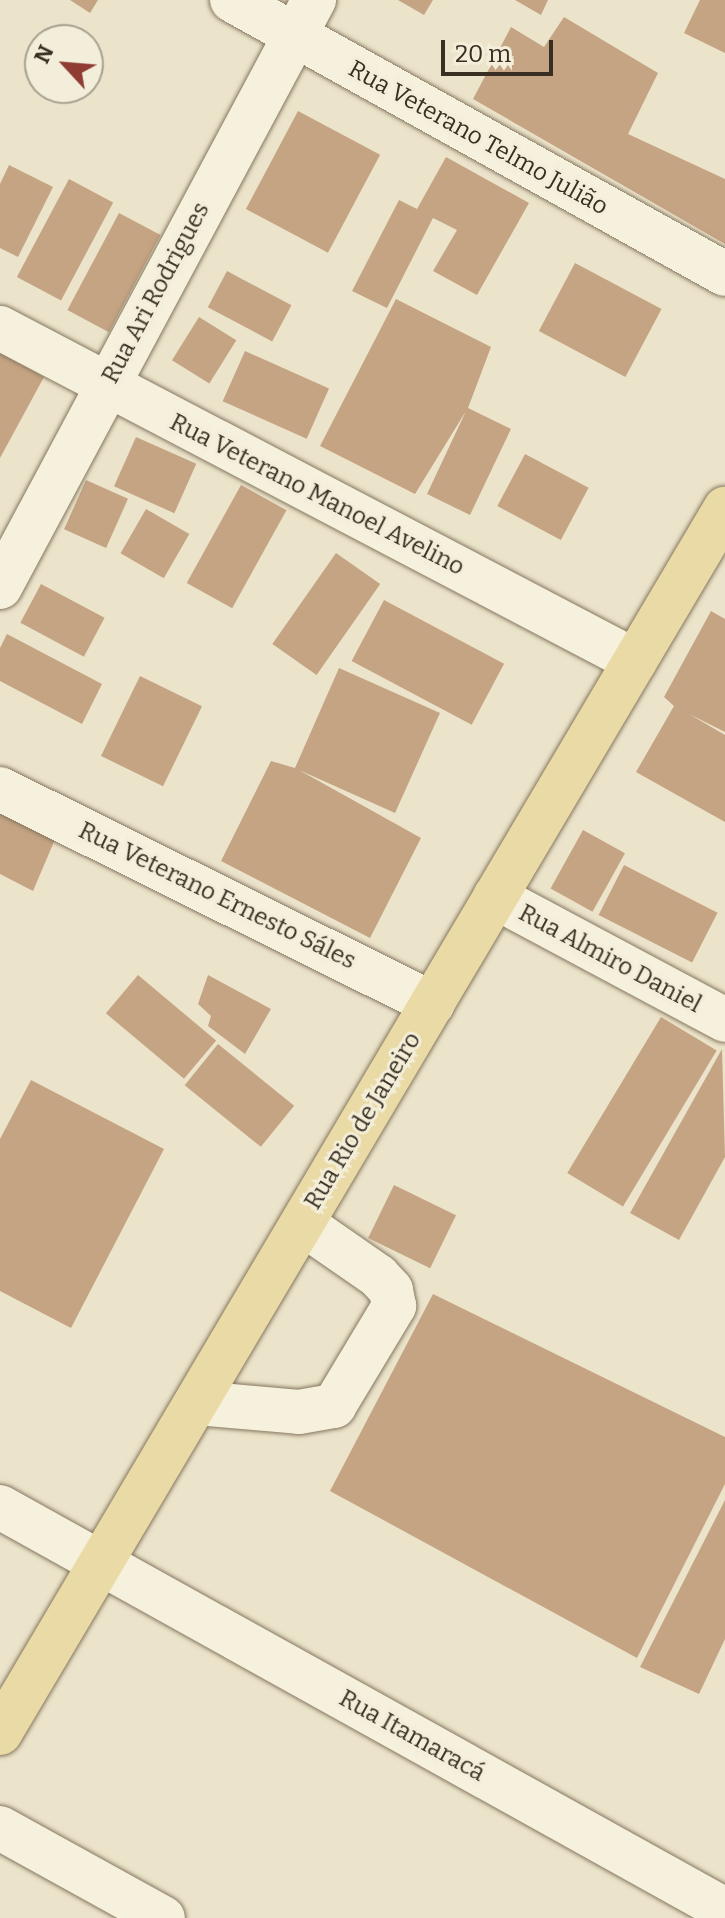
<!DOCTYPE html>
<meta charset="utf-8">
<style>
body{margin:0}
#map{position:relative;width:725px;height:1918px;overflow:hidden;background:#ebe4ca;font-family:Bitter,serif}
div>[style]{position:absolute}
.building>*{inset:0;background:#c5a483;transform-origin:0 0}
.roads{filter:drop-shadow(0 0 2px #867760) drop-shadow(0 0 2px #867760)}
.minor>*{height:44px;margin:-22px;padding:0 22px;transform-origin:22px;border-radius:22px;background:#f6f1dd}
.major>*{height:44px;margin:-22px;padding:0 22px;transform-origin:22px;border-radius:22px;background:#eadaa6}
span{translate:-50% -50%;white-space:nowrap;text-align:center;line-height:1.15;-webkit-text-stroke:6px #f3eed9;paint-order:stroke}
.street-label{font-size:24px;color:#382e22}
.north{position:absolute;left:24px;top:24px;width:80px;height:80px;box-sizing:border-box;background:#f3eed9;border:2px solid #a8a190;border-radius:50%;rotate:296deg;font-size:22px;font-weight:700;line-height:32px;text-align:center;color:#382e22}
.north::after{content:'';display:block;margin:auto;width:28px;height:36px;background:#903c35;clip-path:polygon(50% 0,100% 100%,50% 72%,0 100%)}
.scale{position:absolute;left:441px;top:40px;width:112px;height:36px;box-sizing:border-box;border:4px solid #382e22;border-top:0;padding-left:10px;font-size:24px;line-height:28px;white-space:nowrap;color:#382e22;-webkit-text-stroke:6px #f3eed9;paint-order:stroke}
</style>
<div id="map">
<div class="building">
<div style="clip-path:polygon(70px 0,98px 0,90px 13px)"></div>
<div style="clip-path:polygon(398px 0,433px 0,424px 15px)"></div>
<div style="clip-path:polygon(515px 0,548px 0,541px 15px)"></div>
<div style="clip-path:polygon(700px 0,725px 0,725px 53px,684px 33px)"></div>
<div style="clip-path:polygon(564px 17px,658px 73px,628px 134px,725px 179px,725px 244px,473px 99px,511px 27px,544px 47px)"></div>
<div style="left:298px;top:111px;width:93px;height:111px;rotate:28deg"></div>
<div style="clip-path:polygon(446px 157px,529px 203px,477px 295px,433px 271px,457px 230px,433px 218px,387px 308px,352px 291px,399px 200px,417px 209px)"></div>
<div style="clip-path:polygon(9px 165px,53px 187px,18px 257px,0 248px,0 184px)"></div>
<div style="left:69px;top:179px;width:50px;height:111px;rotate:28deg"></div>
<div style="left:119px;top:213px;width:47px;height:110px;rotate:28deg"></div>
<div style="left:575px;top:263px;width:98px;height:77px;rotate:28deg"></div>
<div style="left:227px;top:271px;width:73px;height:41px;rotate:28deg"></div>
<div style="clip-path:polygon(396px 299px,491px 347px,468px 408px,511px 429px,470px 515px,427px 494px,466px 411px,415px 494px,320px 446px)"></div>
<div style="left:199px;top:317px;width:44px;height:51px;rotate:32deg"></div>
<div style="left:245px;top:351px;width:92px;height:55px;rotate:24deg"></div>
<div style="clip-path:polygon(0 353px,44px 377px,0 458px)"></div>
<div style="left:136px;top:437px;width:66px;height:54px;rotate:24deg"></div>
<div style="left:525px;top:454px;width:72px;height:59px;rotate:28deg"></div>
<div style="left:86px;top:480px;width:46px;height:54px;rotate:24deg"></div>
<div style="left:241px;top:485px;width:52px;height:112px;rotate:29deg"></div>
<div style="left:146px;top:509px;width:50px;height:51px;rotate:30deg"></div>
<div style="left:336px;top:553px;width:54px;height:111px;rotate:35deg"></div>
<div style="left:41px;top:584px;width:72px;height:44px;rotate:28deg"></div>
<div style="left:384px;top:600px;width:136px;height:69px;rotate:28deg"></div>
<div style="clip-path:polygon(711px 611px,725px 619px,725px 732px,689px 714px,725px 735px,725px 822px,636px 772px,674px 706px,664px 697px)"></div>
<div style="clip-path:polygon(7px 634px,102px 684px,82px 724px,0 681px,0 648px)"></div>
<div style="clip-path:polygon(339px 668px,440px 713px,395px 813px,299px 770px,421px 838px,370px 938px,221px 861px,271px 761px,295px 768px)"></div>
<div style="left:140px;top:676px;width:69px;height:89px;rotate:26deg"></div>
<div style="clip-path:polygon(0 809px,56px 837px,33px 891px,0 874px)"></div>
<div style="left:583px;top:830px;width:48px;height:67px;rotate:29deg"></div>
<div style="left:624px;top:865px;width:105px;height:56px;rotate:27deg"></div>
<div style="left:138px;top:975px;width:102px;height:50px;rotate:40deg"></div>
<div style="clip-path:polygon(208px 975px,271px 1009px,245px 1054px,208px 1026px,211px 1016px,198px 1004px)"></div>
<div style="left:661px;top:1017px;width:65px;height:182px;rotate:31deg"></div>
<div style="left:218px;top:1044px;width:98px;height:53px;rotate:39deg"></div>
<div style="clip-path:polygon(722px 1049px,725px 1157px,679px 1240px,630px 1213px)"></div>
<div style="clip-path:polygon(31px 1080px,164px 1149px,71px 1328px,0 1291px,0 1139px)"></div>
<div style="left:394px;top:1185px;width:69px;height:59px;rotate:26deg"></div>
<div style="clip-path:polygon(433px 1294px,725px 1437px,725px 1484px,637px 1658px,330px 1491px)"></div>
<div style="clip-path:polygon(725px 1500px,725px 1639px,699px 1694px,640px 1667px)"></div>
</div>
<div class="roads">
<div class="minor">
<div style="left:232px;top:0;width:564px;rotate:29.06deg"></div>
<div style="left:0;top:328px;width:717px;rotate:27.67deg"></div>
<div style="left:0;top:587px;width:666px;rotate:-61.86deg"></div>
<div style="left:0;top:789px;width:483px;rotate:26.4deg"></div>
<div style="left:495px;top:897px;width:261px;rotate:28.1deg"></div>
<div style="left:197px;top:1403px;width:102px;rotate:5deg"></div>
<div style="left:299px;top:1412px;width:36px;rotate:-10deg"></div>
<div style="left:334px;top:1406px;width:117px;rotate:-59deg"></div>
<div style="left:394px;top:1306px;width:16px;rotate:-101deg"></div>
<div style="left:391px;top:1290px;width:19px;rotate:-133deg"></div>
<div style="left:378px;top:1276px;width:91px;rotate:-145.3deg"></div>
<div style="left:0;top:1507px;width:829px;rotate:29.07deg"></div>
<div style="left:0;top:1828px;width:186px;rotate:28.9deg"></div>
</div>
<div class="major">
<div style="left:0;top:1733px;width:1423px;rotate:-59.36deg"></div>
</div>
</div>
<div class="street-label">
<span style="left:478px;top:138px;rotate:29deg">Rua Veterano Telmo Julião</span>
<span style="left:156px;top:293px;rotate:-62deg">Rua Ari Rodrigues</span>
<span style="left:317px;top:495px;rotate:27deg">Rua Veterano Manoel Avelino</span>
<span style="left:217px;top:896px;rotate:26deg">Rua Veterano Ernesto Sáles</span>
<span style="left:610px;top:959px;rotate:28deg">Rua Almiro Daniel</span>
<span style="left:363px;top:1121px;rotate:-59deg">Rua Rio de Janeiro</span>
<span style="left:412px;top:1736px;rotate:29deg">Rua Itamaracá</span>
</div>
<div class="north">N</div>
<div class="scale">20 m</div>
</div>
